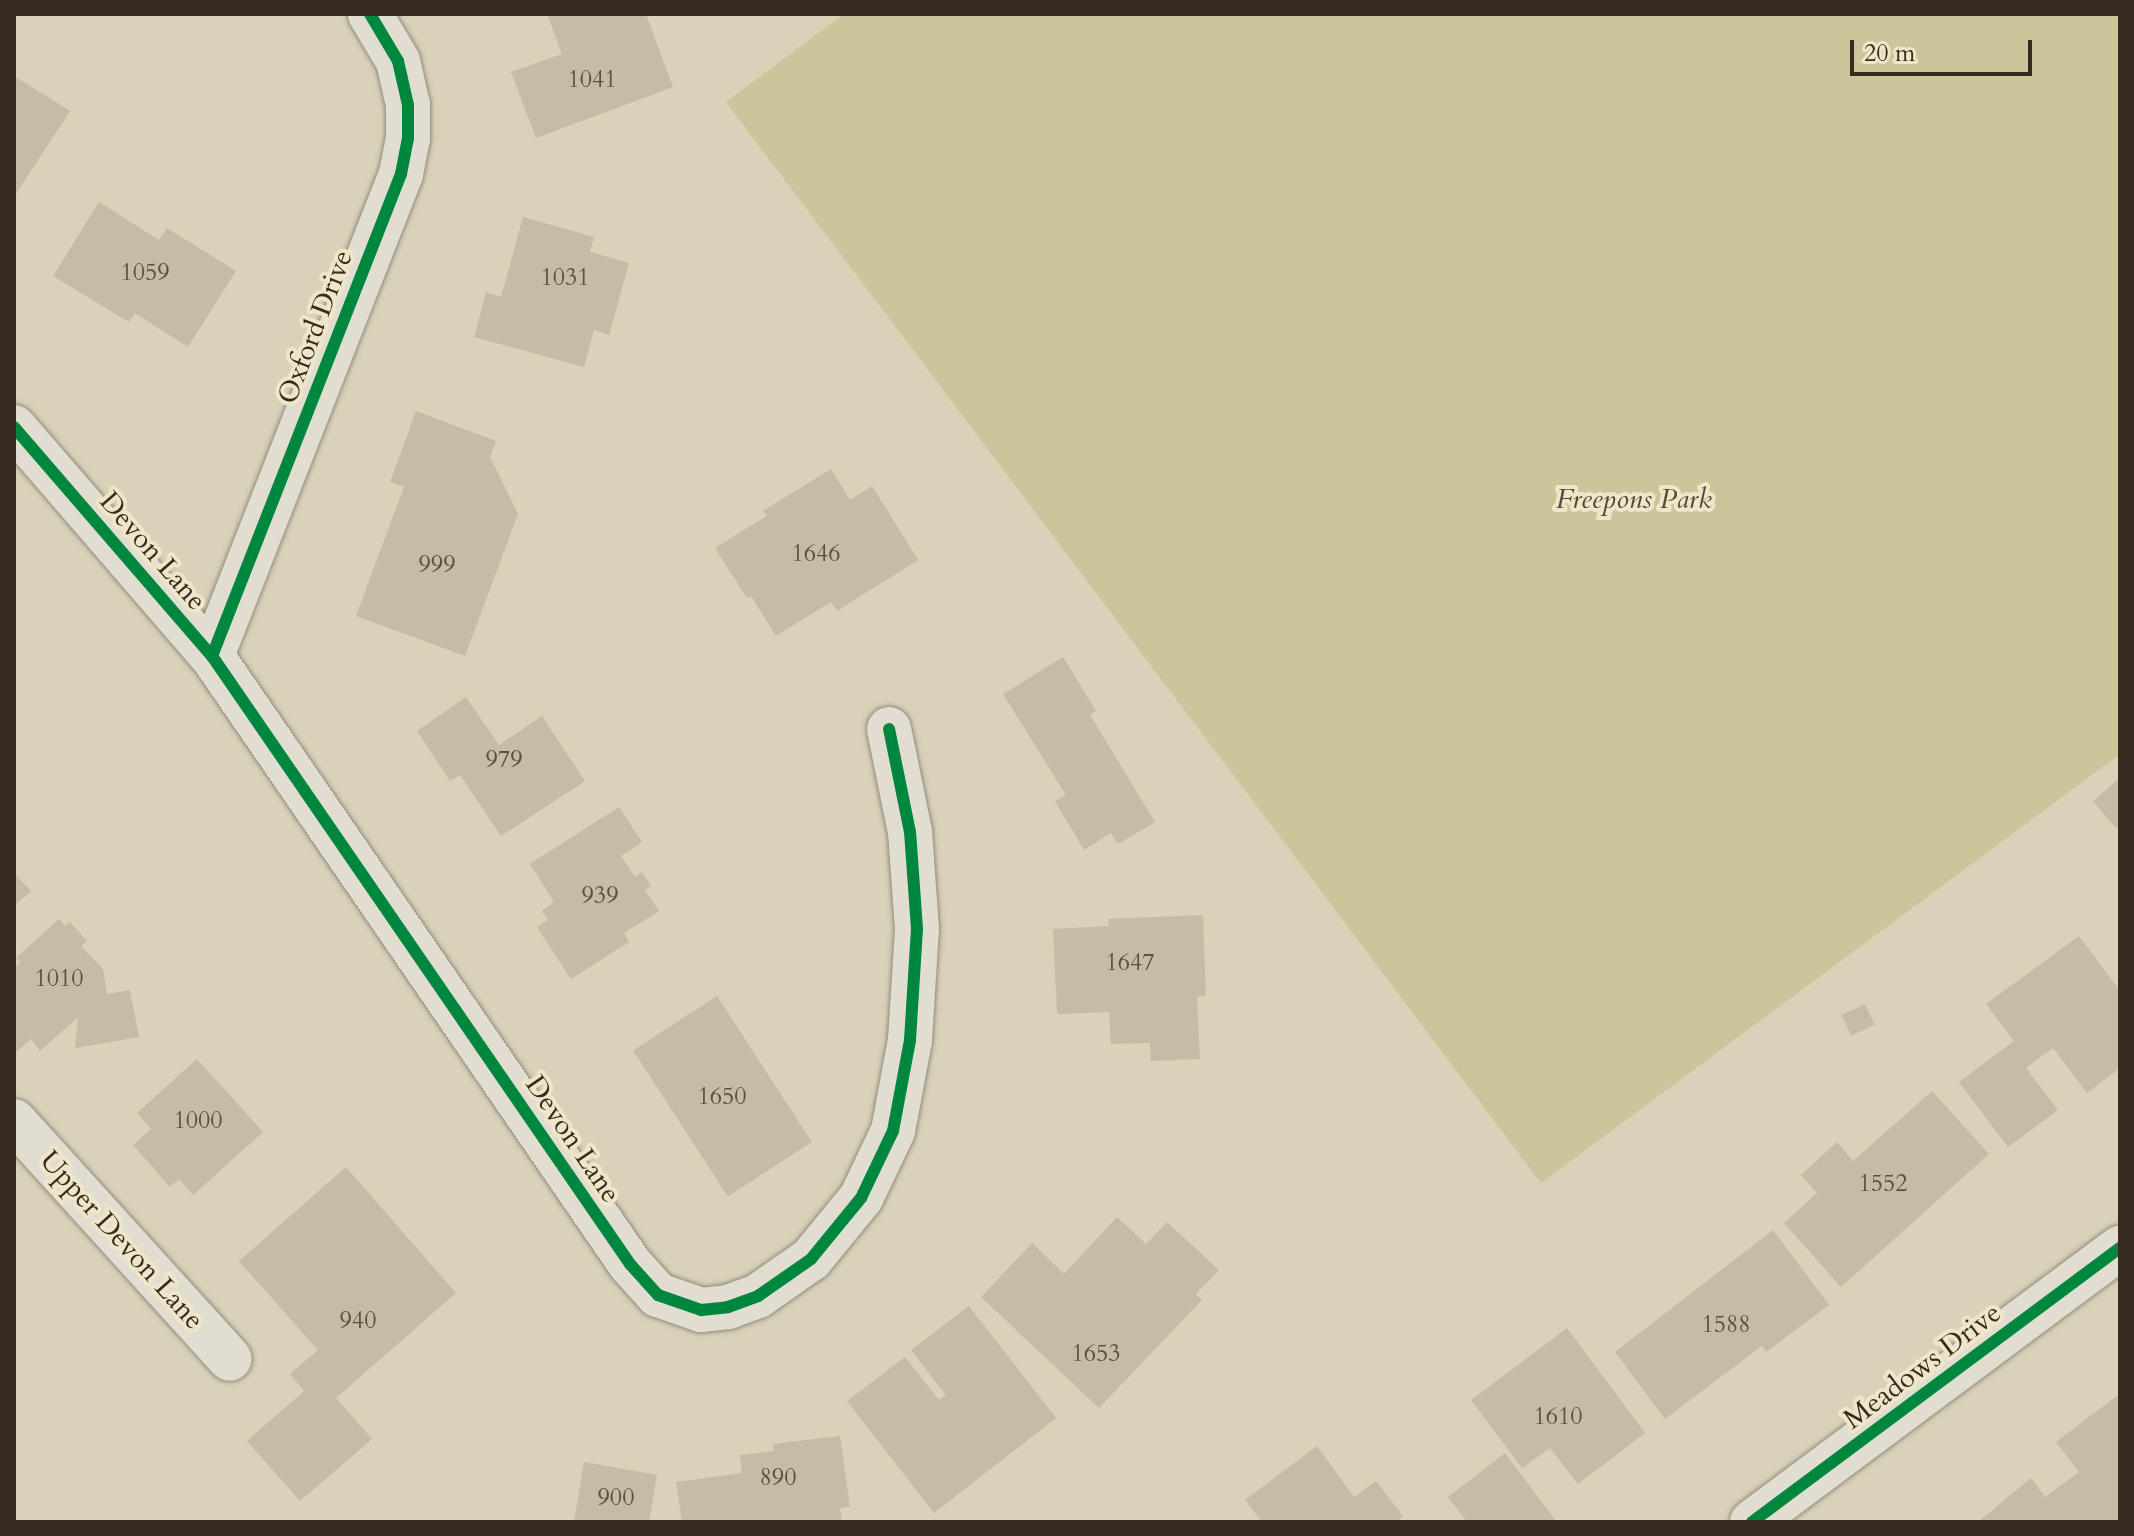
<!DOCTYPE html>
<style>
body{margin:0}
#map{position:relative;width:2134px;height:1536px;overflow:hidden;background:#d9d1b8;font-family:Cardo,serif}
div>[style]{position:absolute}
.green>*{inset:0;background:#cac59b}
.building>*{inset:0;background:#c7baa6;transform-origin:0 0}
.roads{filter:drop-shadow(0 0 2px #938c7e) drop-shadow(0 0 2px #938c7e)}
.minor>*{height:44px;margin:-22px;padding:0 22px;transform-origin:22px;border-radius:22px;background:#e1ddd1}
.cycleway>*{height:12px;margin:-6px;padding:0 6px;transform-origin:6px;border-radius:6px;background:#00873e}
span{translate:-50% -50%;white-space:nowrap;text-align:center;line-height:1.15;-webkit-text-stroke:8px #efe5c8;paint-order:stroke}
.number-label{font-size:24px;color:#5c5043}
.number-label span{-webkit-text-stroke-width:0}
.street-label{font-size:28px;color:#372b21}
.park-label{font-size:28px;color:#524835;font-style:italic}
.frame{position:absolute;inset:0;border:16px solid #372b21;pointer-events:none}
.scale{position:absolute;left:1850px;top:40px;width:182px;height:36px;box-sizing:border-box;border:4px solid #372b21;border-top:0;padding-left:10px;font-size:24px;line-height:28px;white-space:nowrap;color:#372b21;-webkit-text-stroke:6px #efe5c8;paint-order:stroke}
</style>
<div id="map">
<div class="green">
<div style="clip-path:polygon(844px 14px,2120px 14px,2120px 754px,1541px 1183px,726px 102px)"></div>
</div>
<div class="building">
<div style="clip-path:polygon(547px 14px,646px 14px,673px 87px,536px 138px,511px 72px,562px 54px)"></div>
<div style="clip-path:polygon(14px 76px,70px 111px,14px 197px)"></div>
<div style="clip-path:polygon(99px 202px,159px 240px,167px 228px,236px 271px,188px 347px,135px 313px,129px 322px,53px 276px)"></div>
<div style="clip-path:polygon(523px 217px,594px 237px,590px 252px,629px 263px,609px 335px,594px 330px,584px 367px,474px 337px,486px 292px,501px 297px)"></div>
<div style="clip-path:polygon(416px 411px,496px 441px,490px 457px,518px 514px,465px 656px,356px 616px,404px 487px,390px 482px)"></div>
<div style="clip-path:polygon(831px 469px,850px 500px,872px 486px,918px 560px,837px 611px,831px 602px,776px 636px,751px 596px,747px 598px,715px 548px,767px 516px,763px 511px)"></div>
<div style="clip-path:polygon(1063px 657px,1096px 711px,1090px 715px,1155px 822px,1118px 844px,1111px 833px,1084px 850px,1055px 801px,1066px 795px,1003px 694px)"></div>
<div style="clip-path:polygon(466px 697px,499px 745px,542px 716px,585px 781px,501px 836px,460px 775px,450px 781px,417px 731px)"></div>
<div style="clip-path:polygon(2120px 778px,2120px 825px,2116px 828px,2093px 801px)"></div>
<div style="clip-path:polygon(619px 807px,642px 842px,621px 856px,635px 877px,642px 872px,651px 886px,645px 890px,659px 911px,624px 933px,629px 942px,571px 979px,537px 927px,548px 920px,542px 911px,554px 902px,530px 864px)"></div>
<div style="clip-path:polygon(14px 873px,31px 891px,14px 906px)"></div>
<div style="clip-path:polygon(1203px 915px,1206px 996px,1197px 997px,1200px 1059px,1151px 1061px,1150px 1043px,1111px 1044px,1109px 1012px,1057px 1014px,1053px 929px,1109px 926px,1108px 919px)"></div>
<div style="clip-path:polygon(59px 919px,65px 926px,70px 922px,87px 941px,81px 946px,103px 969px,107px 994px,130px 990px,139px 1037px,75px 1048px,78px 1017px,40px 1051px,31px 1039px,14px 1054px,14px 968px,21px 962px,16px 958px)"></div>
<div style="clip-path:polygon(2079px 936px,2120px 991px,2120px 1068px,2087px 1093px,2053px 1048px,2026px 1068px,2058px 1110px,2008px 1147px,1959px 1082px,2014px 1041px,1986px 1004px)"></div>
<div style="left:717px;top:996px;width:174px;height:100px;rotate:57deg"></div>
<div style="left:1865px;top:1004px;width:23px;height:26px;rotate:65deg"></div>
<div style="clip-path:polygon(197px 1059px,263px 1132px,193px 1195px,179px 1179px,170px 1187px,133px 1145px,151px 1129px,137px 1113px)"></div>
<div style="clip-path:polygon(1932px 1091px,1989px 1154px,1841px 1287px,1784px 1223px,1817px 1193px,1801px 1175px,1837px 1142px,1853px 1161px)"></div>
<div style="clip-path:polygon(346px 1167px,456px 1293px,336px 1398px,372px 1439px,300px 1501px,247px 1441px,304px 1391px,290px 1374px,318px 1350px,239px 1261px)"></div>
<div style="clip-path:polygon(1117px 1217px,1146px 1244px,1167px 1222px,1219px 1270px,1196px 1294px,1202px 1300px,1099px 1408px,981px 1297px,1032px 1243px,1064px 1274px)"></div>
<div style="clip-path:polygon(1773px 1230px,1829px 1305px,1766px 1352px,1762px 1346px,1665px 1419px,1615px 1352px)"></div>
<div style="clip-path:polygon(969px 1306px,1056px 1418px,934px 1513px,847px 1401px,905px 1357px,939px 1400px,946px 1395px,911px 1350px)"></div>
<div style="clip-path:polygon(1567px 1328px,1645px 1433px,1578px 1484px,1550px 1448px,1522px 1468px,1471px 1400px)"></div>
<div style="clip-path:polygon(2118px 1395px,2120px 1522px,1978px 1522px,2031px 1478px,2045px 1497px,2079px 1472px,2056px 1442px)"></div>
<div style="clip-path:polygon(840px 1436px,850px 1507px,840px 1508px,842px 1522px,682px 1522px,676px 1482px,742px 1473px,740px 1455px,774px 1451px,773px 1444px)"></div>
<div style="clip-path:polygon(1317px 1446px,1354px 1497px,1376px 1481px,1403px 1516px,1395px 1522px,1262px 1522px,1245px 1500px)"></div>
<div style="clip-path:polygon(1505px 1453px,1556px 1521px,1554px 1522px,1467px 1522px,1448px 1497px)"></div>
<div style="clip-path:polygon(584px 1462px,657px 1475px,649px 1522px,574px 1522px)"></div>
</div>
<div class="roads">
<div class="minor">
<div style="left:14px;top:427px;width:303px;rotate:49.2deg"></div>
<div style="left:212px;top:656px;width:738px;rotate:55.49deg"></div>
<div style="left:630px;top:1264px;width:42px;rotate:47.9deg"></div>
<div style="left:658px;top:1295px;width:46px;rotate:19.2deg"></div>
<div style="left:701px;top:1310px;width:27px;rotate:-6deg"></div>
<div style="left:728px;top:1307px;width:32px;rotate:-20deg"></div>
<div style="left:758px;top:1296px;width:65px;rotate:-34.9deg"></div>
<div style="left:811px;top:1259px;width:79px;rotate:-50.7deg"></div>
<div style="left:861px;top:1198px;width:74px;rotate:-64.5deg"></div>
<div style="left:893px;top:1131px;width:93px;rotate:-79.4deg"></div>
<div style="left:910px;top:1040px;width:111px;rotate:-86.4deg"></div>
<div style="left:917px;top:929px;width:97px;rotate:-94.1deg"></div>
<div style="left:910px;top:832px;width:105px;rotate:-101.5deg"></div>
<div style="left:212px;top:656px;width:518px;rotate:-68.59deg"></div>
<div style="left:401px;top:174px;width:36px;rotate:-79deg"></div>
<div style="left:408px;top:139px;width:34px;rotate:-90deg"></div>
<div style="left:408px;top:105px;width:45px;rotate:-102.8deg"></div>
<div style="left:398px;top:61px;width:55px;rotate:-120.8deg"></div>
<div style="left:14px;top:1121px;width:321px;rotate:47.8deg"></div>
<div style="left:1752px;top:1522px;width:459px;rotate:-36.7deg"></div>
</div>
</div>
<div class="cycleway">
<div style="left:14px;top:427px;width:303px;rotate:49.2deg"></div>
<div style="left:212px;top:656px;width:738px;rotate:55.49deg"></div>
<div style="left:630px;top:1264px;width:42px;rotate:47.9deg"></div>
<div style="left:658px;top:1295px;width:46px;rotate:19.2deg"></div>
<div style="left:701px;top:1310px;width:27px;rotate:-6deg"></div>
<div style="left:728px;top:1307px;width:32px;rotate:-20deg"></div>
<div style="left:758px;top:1296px;width:65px;rotate:-34.9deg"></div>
<div style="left:811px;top:1259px;width:79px;rotate:-50.7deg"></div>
<div style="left:861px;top:1198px;width:74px;rotate:-64.5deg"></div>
<div style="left:893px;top:1131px;width:93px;rotate:-79.4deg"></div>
<div style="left:910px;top:1040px;width:111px;rotate:-86.4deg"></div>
<div style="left:917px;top:929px;width:97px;rotate:-94.1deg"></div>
<div style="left:910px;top:832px;width:105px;rotate:-101.5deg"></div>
<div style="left:212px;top:656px;width:518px;rotate:-68.59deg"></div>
<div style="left:401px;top:174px;width:36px;rotate:-79deg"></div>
<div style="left:408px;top:139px;width:34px;rotate:-90deg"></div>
<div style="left:408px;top:105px;width:45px;rotate:-102.8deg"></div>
<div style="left:398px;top:61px;width:55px;rotate:-120.8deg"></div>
<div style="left:1752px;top:1522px;width:459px;rotate:-36.7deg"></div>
</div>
<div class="number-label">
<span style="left:592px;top:80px">1041</span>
<span style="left:145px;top:273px">1059</span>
<span style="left:565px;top:278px">1031</span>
<span style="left:816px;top:554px">1646</span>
<span style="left:437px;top:565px">999</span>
<span style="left:504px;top:760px">979</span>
<span style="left:600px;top:896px">939</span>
<span style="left:1130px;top:963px">1647</span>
<span style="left:59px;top:979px">1010</span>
<span style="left:722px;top:1097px">1650</span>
<span style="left:198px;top:1121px">1000</span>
<span style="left:1883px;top:1184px">1552</span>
<span style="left:358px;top:1321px">940</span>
<span style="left:1726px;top:1325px">1588</span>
<span style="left:1096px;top:1354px">1653</span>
<span style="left:1558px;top:1417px">1610</span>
<span style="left:778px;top:1478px">890</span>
<span style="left:616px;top:1498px">900</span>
</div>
<div class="street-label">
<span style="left:315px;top:327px;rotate:-69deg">Oxford Drive</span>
<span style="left:153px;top:551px;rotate:49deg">Devon Lane</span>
<span style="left:573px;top:1139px;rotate:56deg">Devon Lane</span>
<span style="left:122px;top:1240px;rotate:48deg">Upper Devon Lane</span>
<span style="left:1922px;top:1366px;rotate:-37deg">Meadows Drive</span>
</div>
<div class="park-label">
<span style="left:1634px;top:499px">Freepons Park</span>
</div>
<div class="frame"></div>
<div class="scale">20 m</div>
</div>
